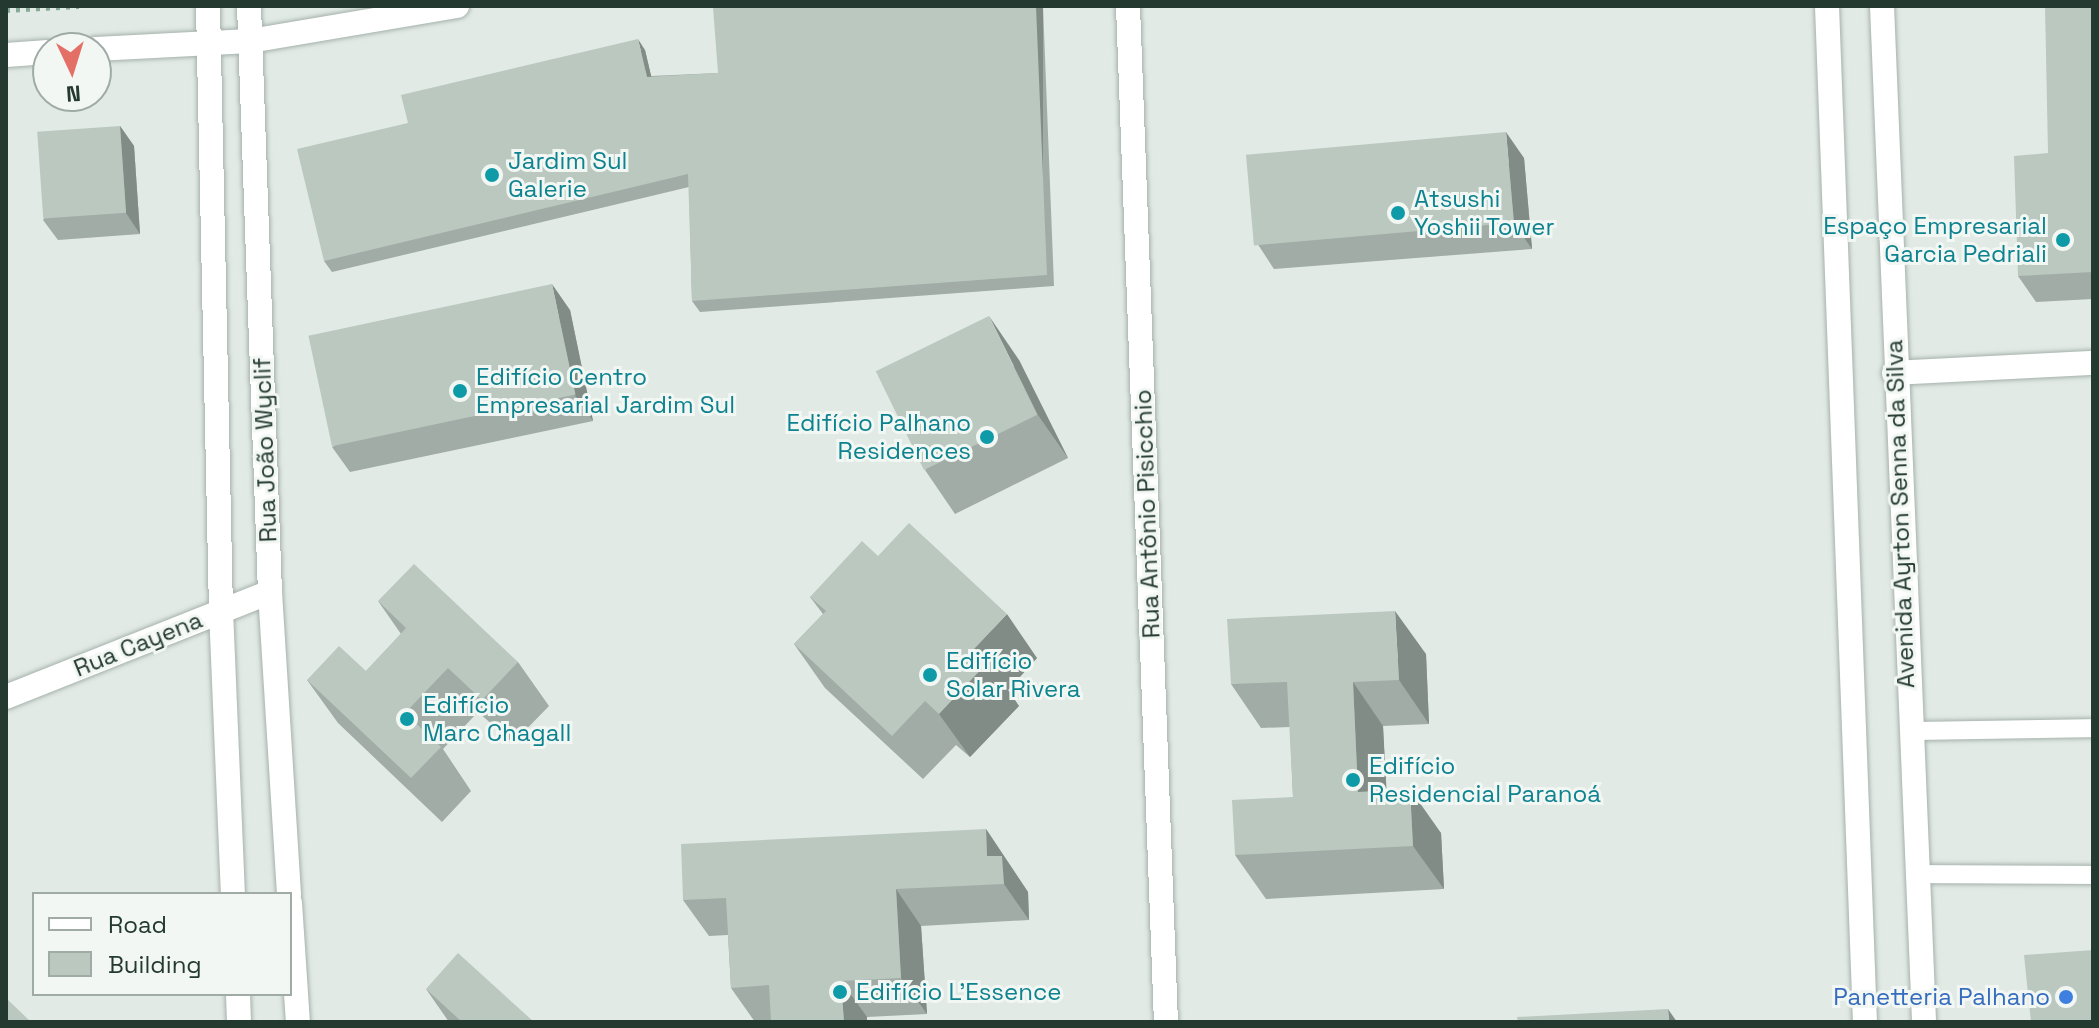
<!DOCTYPE html>
<meta charset="utf-8">
<style>
body{margin:0}
#map{position:relative;width:2099px;height:1028px;overflow:hidden;background:#e2eae5;font-family:"Space Grotesk",sans-serif}
div>[style]{position:absolute}
.path>*{height:5px;margin-top:-2.5px;transform-origin:0;background:repeating-linear-gradient(90deg,#85ab98 0 4px,transparent 0 10px)}
.roads{filter:drop-shadow(0 0 2px #a5b2ab) drop-shadow(0 0 2px #a5b2ab)}
.service>*{height:18px;margin:-9px;padding:0 9px;transform-origin:9px;border-radius:9px;background:#fff}
.minor>*{height:24px;margin:-12px;padding:0 12px;transform-origin:12px;border-radius:12px;background:#fff}
.secondary>*{height:24px;margin:-12px;padding:0 12px;transform-origin:12px;border-radius:12px;background:#fff}
.wall>*{inset:0;background:#a0aca5}
.shaded-wall>*{inset:0;background:#828c86;transform-origin:0 0}
.building>*{inset:0;background:#bac8c0;transform-origin:0 0}
.dots>*{width:22px;height:22px;translate:-50% -50%;box-sizing:border-box;border:4px solid #f2f7f4;border-radius:50%}
span{translate:-50% -50%;white-space:nowrap;text-align:center;line-height:1.15;-webkit-text-stroke:6px #f2f7f4;paint-order:stroke}
.culture-label{font-size:24px;color:#0d838f}
.left{translate:0 -50%;text-align:left}
.right{translate:-100% -50%;text-align:right}
.street-label{font-size:24px;color:#243a30}
.shop-label{font-size:24px;color:#366cbe}
.frame{position:absolute;inset:0;border:8px solid #243a30;pointer-events:none}
.legend{position:absolute;left:32px;top:892px;width:260px;height:104px;box-sizing:border-box;background:#f2f7f4;border:2px solid #a0aba6;margin:0;padding:10px 14px;list-style:none;font-size:24px;color:#243a30}
.legend li{display:flex;align-items:center;gap:16px;height:40px}
.legend b{width:40px;border:2px solid #a0aba6}
.north{position:absolute;left:32px;top:32px;width:80px;height:80px;box-sizing:border-box;background:#f2f7f4;border:2px solid #a0aba6;border-radius:50%;rotate:176deg;font-size:22px;font-weight:700;line-height:32px;text-align:center;color:#243a30}
.north::after{content:'';display:block;margin:auto;width:28px;height:36px;background:#e46f66;clip-path:polygon(50% 0,100% 100%,50% 72%,0 100%)}
</style>
<div id="map">
<div class="path">
<div style="left:6px;top:10px;width:73px;rotate:-3.1deg"></div>
</div>
<div class="roads">
<div class="service">
<div style="left:1909px;top:731px;width:184px;rotate:-0.9deg"></div>
<div style="left:1915px;top:874px;width:178px;rotate:0.3deg"></div>
</div>
<div class="minor">
<div style="left:208px;top:6px;width:604px;rotate:88.77deg"></div>
<div style="left:221px;top:610px;width:284px;rotate:87.6deg"></div>
<div style="left:249px;top:6px;width:586px;rotate:87.95deg"></div>
<div style="left:270px;top:592px;width:303px;rotate:86.4deg"></div>
<div style="left:1128px;top:6px;width:1017px;rotate:87.86deg"></div>
<div style="left:1894px;top:373px;width:199px;rotate:-2.9deg"></div>
<div style="left:6px;top:697px;width:284px;rotate:-21.7deg"></div>
<div style="left:290px;top:903px;width:119px;rotate:86.2deg"></div>
<div style="left:238px;top:994px;width:28px;rotate:88deg"></div>
</div>
<div class="secondary">
<div style="left:1827px;top:6px;width:1017px;rotate:87.86deg"></div>
<div style="left:1882px;top:6px;width:1017px;rotate:87.63deg"></div>
<div style="left:96px;top:49px;width:154px;rotate:-3deg"></div>
<div style="left:250px;top:41px;width:210px;rotate:-9.6deg"></div>
<div style="left:6px;top:55px;width:42px;rotate:-4.1deg"></div>
</div>
</div>
<div class="wall">
<div style="clip-path:polygon(1043px 6px,1054px 286px,700px 312px,692px 301px,689px 187px,332px 272px,324px 261px,408px 123px,645px 50px,651px 76px,718px 73px)"></div>
<div style="clip-path:polygon(2093px 6px,2093px 299px,2036px 302px,2018px 276px,2048px 153px)"></div>
<div style="clip-path:polygon(120px 126px,134px 146px,140px 234px,58px 240px,43px 220px)"></div>
<div style="clip-path:polygon(1524px 158px,1532px 249px,1274px 269px,1257px 243px)"></div>
<div style="clip-path:polygon(570px 310px,593px 421px,350px 472px,332px 447px)"></div>
<div style="clip-path:polygon(1019px 360px,1068px 458px,955px 514px,925px 470px)"></div>
<div style="clip-path:polygon(878px 556px,1037px 658px,1008px 690px,1019px 706px,970px 757px,956px 745px,923px 779px,825px 688px,794px 644px,823px 614px,810px 597px)"></div>
<div style="clip-path:polygon(378px 601px,518px 662px,549px 706px,513px 743px,478px 712px,443px 749px,471px 791px,442px 822px,338px 723px,307px 680px,366px 671px,401px 634px)"></div>
<div style="clip-path:polygon(1426px 654px,1429px 724px,1383px 726px,1386px 790px,1441px 833px,1444px 889px,1266px 899px,1235px 855px,1293px 797px,1290px 727px,1261px 728px,1231px 684px)"></div>
<div style="clip-path:polygon(986px 829px,1028px 892px,1029px 920px,921px 926px,927px 1014px,867px 1017px,867px 1022px,755px 1022px,731px 988px,728px 935px,709px 936px,683px 900px)"></div>
<div style="clip-path:polygon(426px 989px,534px 1022px,449px 1022px)"></div>
</div>
<div class="shaded-wall">
<div style="left:1036px;top:6px;width:7px;height:269px"></div>
<div style="clip-path:polygon(638px 39px,645px 50px,654px 88px,647px 77px)"></div>
<div style="clip-path:polygon(120px 126px,134px 146px,140px 234px,126px 213px)"></div>
<div style="clip-path:polygon(1506px 132px,1524px 158px,1532px 249px,1514px 223px)"></div>
<div style="clip-path:polygon(552px 284px,570px 310px,593px 421px,575px 395px)"></div>
<div style="clip-path:polygon(989px 316px,1019px 360px,1068px 458px,1038px 415px)"></div>
<div style="clip-path:polygon(1395px 611px,1426px 654px,1429px 724px,1399px 680px)"></div>
<div style="clip-path:polygon(1007px 614px,1037px 658px,1008px 690px,1019px 706px,970px 757px,939px 714px,974px 649px)"></div>
<div style="clip-path:polygon(1353px 682px,1383px 726px,1389px 835px,1358px 792px)"></div>
<div style="clip-path:polygon(1410px 789px,1441px 833px,1444px 889px,1413px 846px)"></div>
<div style="clip-path:polygon(986px 829px,1028px 892px,1029px 920px,1004px 884px,987px 856px)"></div>
<div style="clip-path:polygon(896px 889px,921px 926px,927px 1014px,901px 978px)"></div>
<div style="clip-path:polygon(841px 981px,867px 1017px,867px 1022px,844px 1022px)"></div>
<div style="clip-path:polygon(1668px 1009px,1677px 1022px,1669px 1022px)"></div>
</div>
<div class="building">
<div style="clip-path:polygon(716px 6px,1036px 6px,1047px 275px,692px 301px,688px 174px,324px 261px,297px 149px,408px 123px,401px 95px,638px 39px,647px 77px,718px 73px,713px 7px)"></div>
<div style="clip-path:polygon(2045px 6px,2093px 6px,2093px 272px,2018px 276px,2014px 156px,2048px 153px)"></div>
<div style="left:120px;top:126px;width:87px;height:83px;rotate:86deg"></div>
<div style="left:1506px;top:132px;width:91px;height:261px;rotate:85deg"></div>
<div style="left:552px;top:284px;width:113px;height:249px;rotate:78deg"></div>
<div style="left:989px;top:316px;width:110px;height:126px;rotate:64deg"></div>
<div style="clip-path:polygon(909px 523px,1007px 614px,974px 649px,988px 662px,939px 714px,925px 701px,892px 736px,794px 644px,826px 611px,810px 597px,862px 541px,878px 556px)"></div>
<div style="clip-path:polygon(414px 564px,518px 662px,482px 700px,448px 668px,405px 713px,441px 747px,411px 778px,307px 680px,339px 646px,366px 671px,406px 628px,378px 601px)"></div>
<div style="clip-path:polygon(1395px 611px,1399px 680px,1353px 682px,1358px 792px,1410px 789px,1413px 846px,1235px 855px,1232px 800px,1293px 797px,1287px 682px,1231px 684px,1227px 619px)"></div>
<div style="clip-path:polygon(986px 829px,987px 856px,1002px 856px,1004px 884px,896px 889px,901px 978px,841px 981px,844px 1022px,771px 1022px,769px 985px,731px 988px,726px 898px,683px 900px,681px 844px)"></div>
<div style="clip-path:polygon(2093px 950px,2093px 1022px,2031px 1022px,2024px 955px)"></div>
<div style="clip-path:polygon(458px 953px,534px 1022px,462px 1022px,426px 989px)"></div>
<div style="clip-path:polygon(6px 998px,31px 1022px,6px 1022px)"></div>
<div style="clip-path:polygon(1668px 1009px,1669px 1022px,1518px 1022px,1517px 1017px)"></div>
</div>
<div class="dots">
<div style="left:492px;top:175px;background:#0f9aa8"></div>
<div style="left:1398px;top:213px;background:#0f9aa8"></div>
<div style="left:2063px;top:240px;background:#0f9aa8"></div>
<div style="left:460px;top:391px;background:#0f9aa8"></div>
<div style="left:987px;top:437px;background:#0f9aa8"></div>
<div style="left:930px;top:675px;background:#0f9aa8"></div>
<div style="left:407px;top:719px;background:#0f9aa8"></div>
<div style="left:1353px;top:780px;background:#0f9aa8"></div>
<div style="left:840px;top:992px;background:#0f9aa8"></div>
<div style="left:2066px;top:997px;background:#3f7fe0"></div>
</div>
<div class="culture-label">
<span class="left" style="left:508px;top:175px">Jardim Sul<br>Galerie</span>
<span class="left" style="left:1414px;top:213px">Atsushi<br>Yoshii Tower</span>
<span class="right" style="left:2047px;top:240px">Espaço Empresarial<br>Garcia Pedriali</span>
<span class="left" style="left:476px;top:391px">Edifício Centro<br>Empresarial Jardim Sul</span>
<span class="right" style="left:971px;top:437px">Edifício Palhano<br>Residences</span>
<span class="left" style="left:946px;top:675px">Edifício<br>Solar Rivera</span>
<span class="left" style="left:423px;top:719px">Edifício<br>Marc Chagall</span>
<span class="left" style="left:1369px;top:780px">Edifício<br>Residencial Paranoá</span>
<span class="left" style="left:856px;top:992px">Edifício L'Essence</span>
</div>
<div class="street-label">
<span style="left:265px;top:450px;rotate:-92deg">Rua João Wyclif</span>
<span style="left:1147px;top:514px;rotate:-92deg">Rua Antônio Pisicchio</span>
<span style="left:1900px;top:514px;rotate:-92deg">Avenida Ayrton Senna da Silva</span>
<span style="left:138px;top:644px;rotate:-22deg">Rua Cayena</span>
</div>
<div class="shop-label">
<span class="right" style="left:2050px;top:997px">Panetteria Palhano</span>
</div>
<div class="frame"></div>
<ul class="legend">
<li><b style="height:10px;background:#fff"></b>Road</li>
<li><b style="height:22px;background:#bac8c0"></b>Building</li>
</ul>
<div class="north">N</div>
</div>
